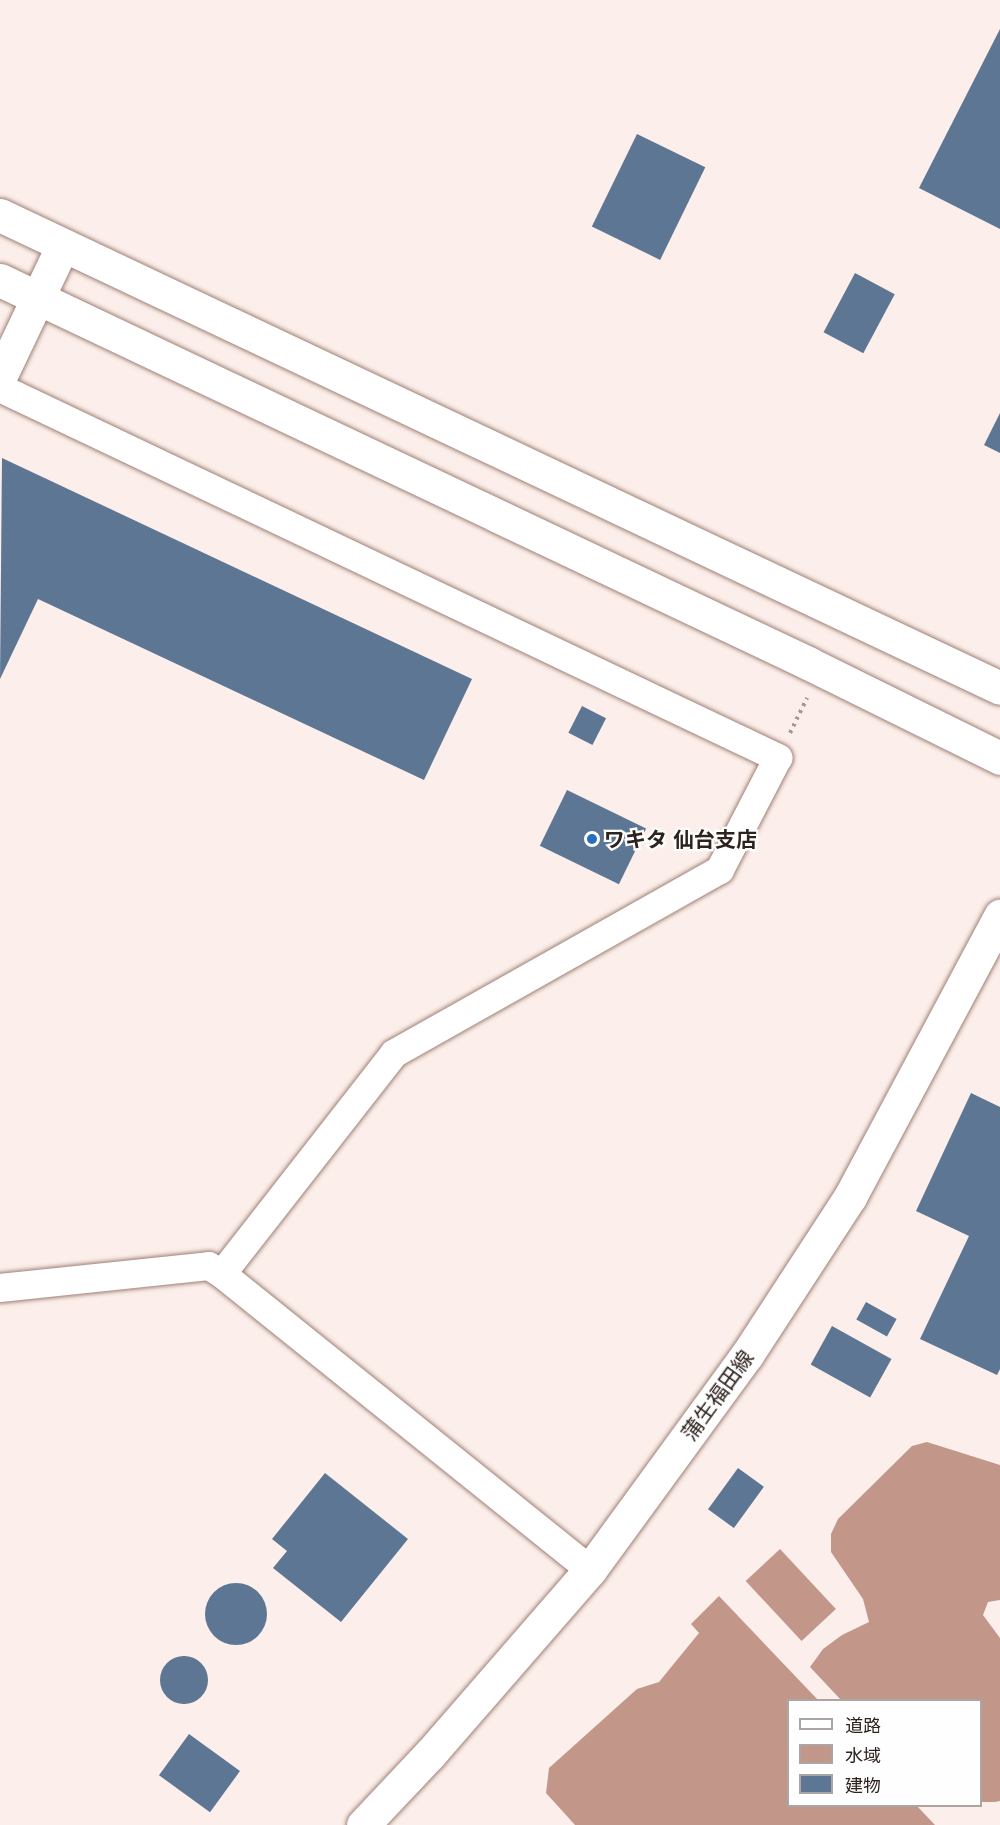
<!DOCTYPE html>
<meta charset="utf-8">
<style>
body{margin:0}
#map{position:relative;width:1000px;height:1825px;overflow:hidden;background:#fceeea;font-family:Quicksand,"Noto Sans JP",sans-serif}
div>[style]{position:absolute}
.water>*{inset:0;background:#c2978a;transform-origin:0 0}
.building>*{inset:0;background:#5d7694;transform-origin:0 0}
.round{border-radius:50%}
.path>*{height:4px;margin-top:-2px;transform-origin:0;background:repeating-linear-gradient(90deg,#a69995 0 3px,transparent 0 7.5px)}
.roads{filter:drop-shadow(0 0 2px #9f8077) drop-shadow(0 0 2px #9f8077)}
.minor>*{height:28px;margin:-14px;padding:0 14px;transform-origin:14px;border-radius:14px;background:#fff}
.tertiary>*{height:33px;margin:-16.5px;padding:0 16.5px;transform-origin:16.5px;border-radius:16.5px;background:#fff}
.secondary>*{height:33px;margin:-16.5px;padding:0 16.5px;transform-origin:16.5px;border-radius:16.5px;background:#fff}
.dots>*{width:16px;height:16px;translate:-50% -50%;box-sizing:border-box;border:3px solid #fefefe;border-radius:50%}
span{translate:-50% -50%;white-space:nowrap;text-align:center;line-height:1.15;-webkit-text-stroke:4.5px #fefefe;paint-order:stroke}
.poi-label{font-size:21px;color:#2e221e;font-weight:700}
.left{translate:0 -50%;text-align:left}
.street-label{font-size:21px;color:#2e221e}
.legend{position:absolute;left:787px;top:1699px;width:195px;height:108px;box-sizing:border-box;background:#fefefe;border:2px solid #aba6a4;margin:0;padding:8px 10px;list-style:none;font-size:18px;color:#2e221e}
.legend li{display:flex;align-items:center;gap:12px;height:30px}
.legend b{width:30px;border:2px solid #aba6a4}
</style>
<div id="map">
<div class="water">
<div style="clip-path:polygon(927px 1442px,1000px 1465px,1000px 1600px,988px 1602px,983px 1615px,1000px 1638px,1000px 1801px,995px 1802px,981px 1802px,980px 1700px,841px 1700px,810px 1667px,823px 1649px,842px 1635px,869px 1622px,863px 1599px,831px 1552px,831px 1534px,838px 1519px,912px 1446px)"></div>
<div style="left:780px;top:1549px;width:82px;height:47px;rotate:47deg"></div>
<div style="clip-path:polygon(719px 1596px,818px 1700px,788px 1700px,788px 1806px,917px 1806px,935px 1825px,575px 1825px,546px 1793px,549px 1768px,637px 1689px,659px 1682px,699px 1633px,691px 1624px)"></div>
</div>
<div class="building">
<div style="clip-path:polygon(1000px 29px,1000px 229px,919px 188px)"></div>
<div style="left:637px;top:134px;width:76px;height:103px;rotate:26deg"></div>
<div style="left:855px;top:273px;width:45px;height:67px;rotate:28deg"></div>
<div style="clip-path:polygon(1000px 413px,1000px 453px,984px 445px)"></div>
<div style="clip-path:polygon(2px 458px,472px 679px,424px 780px,38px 599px,0 679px)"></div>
<div style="left:582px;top:706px;width:27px;height:30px;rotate:27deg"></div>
<div style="left:567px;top:790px;width:88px;height:62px;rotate:26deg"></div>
<div style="clip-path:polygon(971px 1093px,1000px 1107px,1000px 1369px,997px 1375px,920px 1339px,969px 1236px,916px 1211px)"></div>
<div style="left:866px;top:1302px;width:35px;height:20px;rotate:29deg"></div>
<div style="left:832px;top:1326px;width:68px;height:44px;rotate:29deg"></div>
<div style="left:738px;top:1468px;width:32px;height:51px;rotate:36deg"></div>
<div style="clip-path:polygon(325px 1473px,408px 1539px,341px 1622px,273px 1568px,287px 1551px,272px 1539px)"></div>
<div class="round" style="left:205px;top:1583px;width:62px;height:62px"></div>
<div class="round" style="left:160px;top:1656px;width:48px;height:48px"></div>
<div style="left:189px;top:1734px;width:63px;height:51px;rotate:36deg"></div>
</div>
<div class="path">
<div style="left:790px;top:733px;width:39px;rotate:-64deg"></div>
</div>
<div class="roads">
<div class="minor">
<div style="left:0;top:388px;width:862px;rotate:25.43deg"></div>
<div style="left:778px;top:758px;width:126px;rotate:117.4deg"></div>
<div style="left:720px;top:870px;width:374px;rotate:150.6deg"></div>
<div style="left:394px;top:1054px;width:279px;rotate:128deg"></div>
<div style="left:0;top:1288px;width:210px;rotate:-6deg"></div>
<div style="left:209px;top:1266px;width:15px;rotate:32deg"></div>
<div style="left:222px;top:1274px;width:472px;rotate:38.8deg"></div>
</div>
<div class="tertiary">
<div style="left:0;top:215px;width:1106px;rotate:25.31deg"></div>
<div style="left:0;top:280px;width:896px;rotate:25.36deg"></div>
<div style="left:810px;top:664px;width:212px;rotate:26.3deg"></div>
<div style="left:0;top:377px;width:146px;rotate:-64.5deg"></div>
</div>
<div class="secondary">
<div style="left:363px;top:1825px;width:98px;rotate:-46.7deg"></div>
<div style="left:430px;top:1754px;width:244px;rotate:-49deg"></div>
<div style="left:590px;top:1570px;width:266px;rotate:-53.9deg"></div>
<div style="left:747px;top:1355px;width:189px;rotate:-56.9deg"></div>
<div style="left:850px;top:1197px;width:319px;rotate:-61.9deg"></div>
</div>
</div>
<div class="dots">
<div style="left:592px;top:839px;background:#266ebe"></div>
</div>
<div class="poi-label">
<span class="left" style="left:604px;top:839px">ワキタ 仙台支店</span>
</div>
<div class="street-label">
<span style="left:717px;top:1395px;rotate:-54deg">蒲生福田線</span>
</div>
<ul class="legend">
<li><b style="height:8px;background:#fff"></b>道路</li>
<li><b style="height:16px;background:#c2978a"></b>水域</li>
<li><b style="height:16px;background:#5d7694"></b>建物</li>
</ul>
</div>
